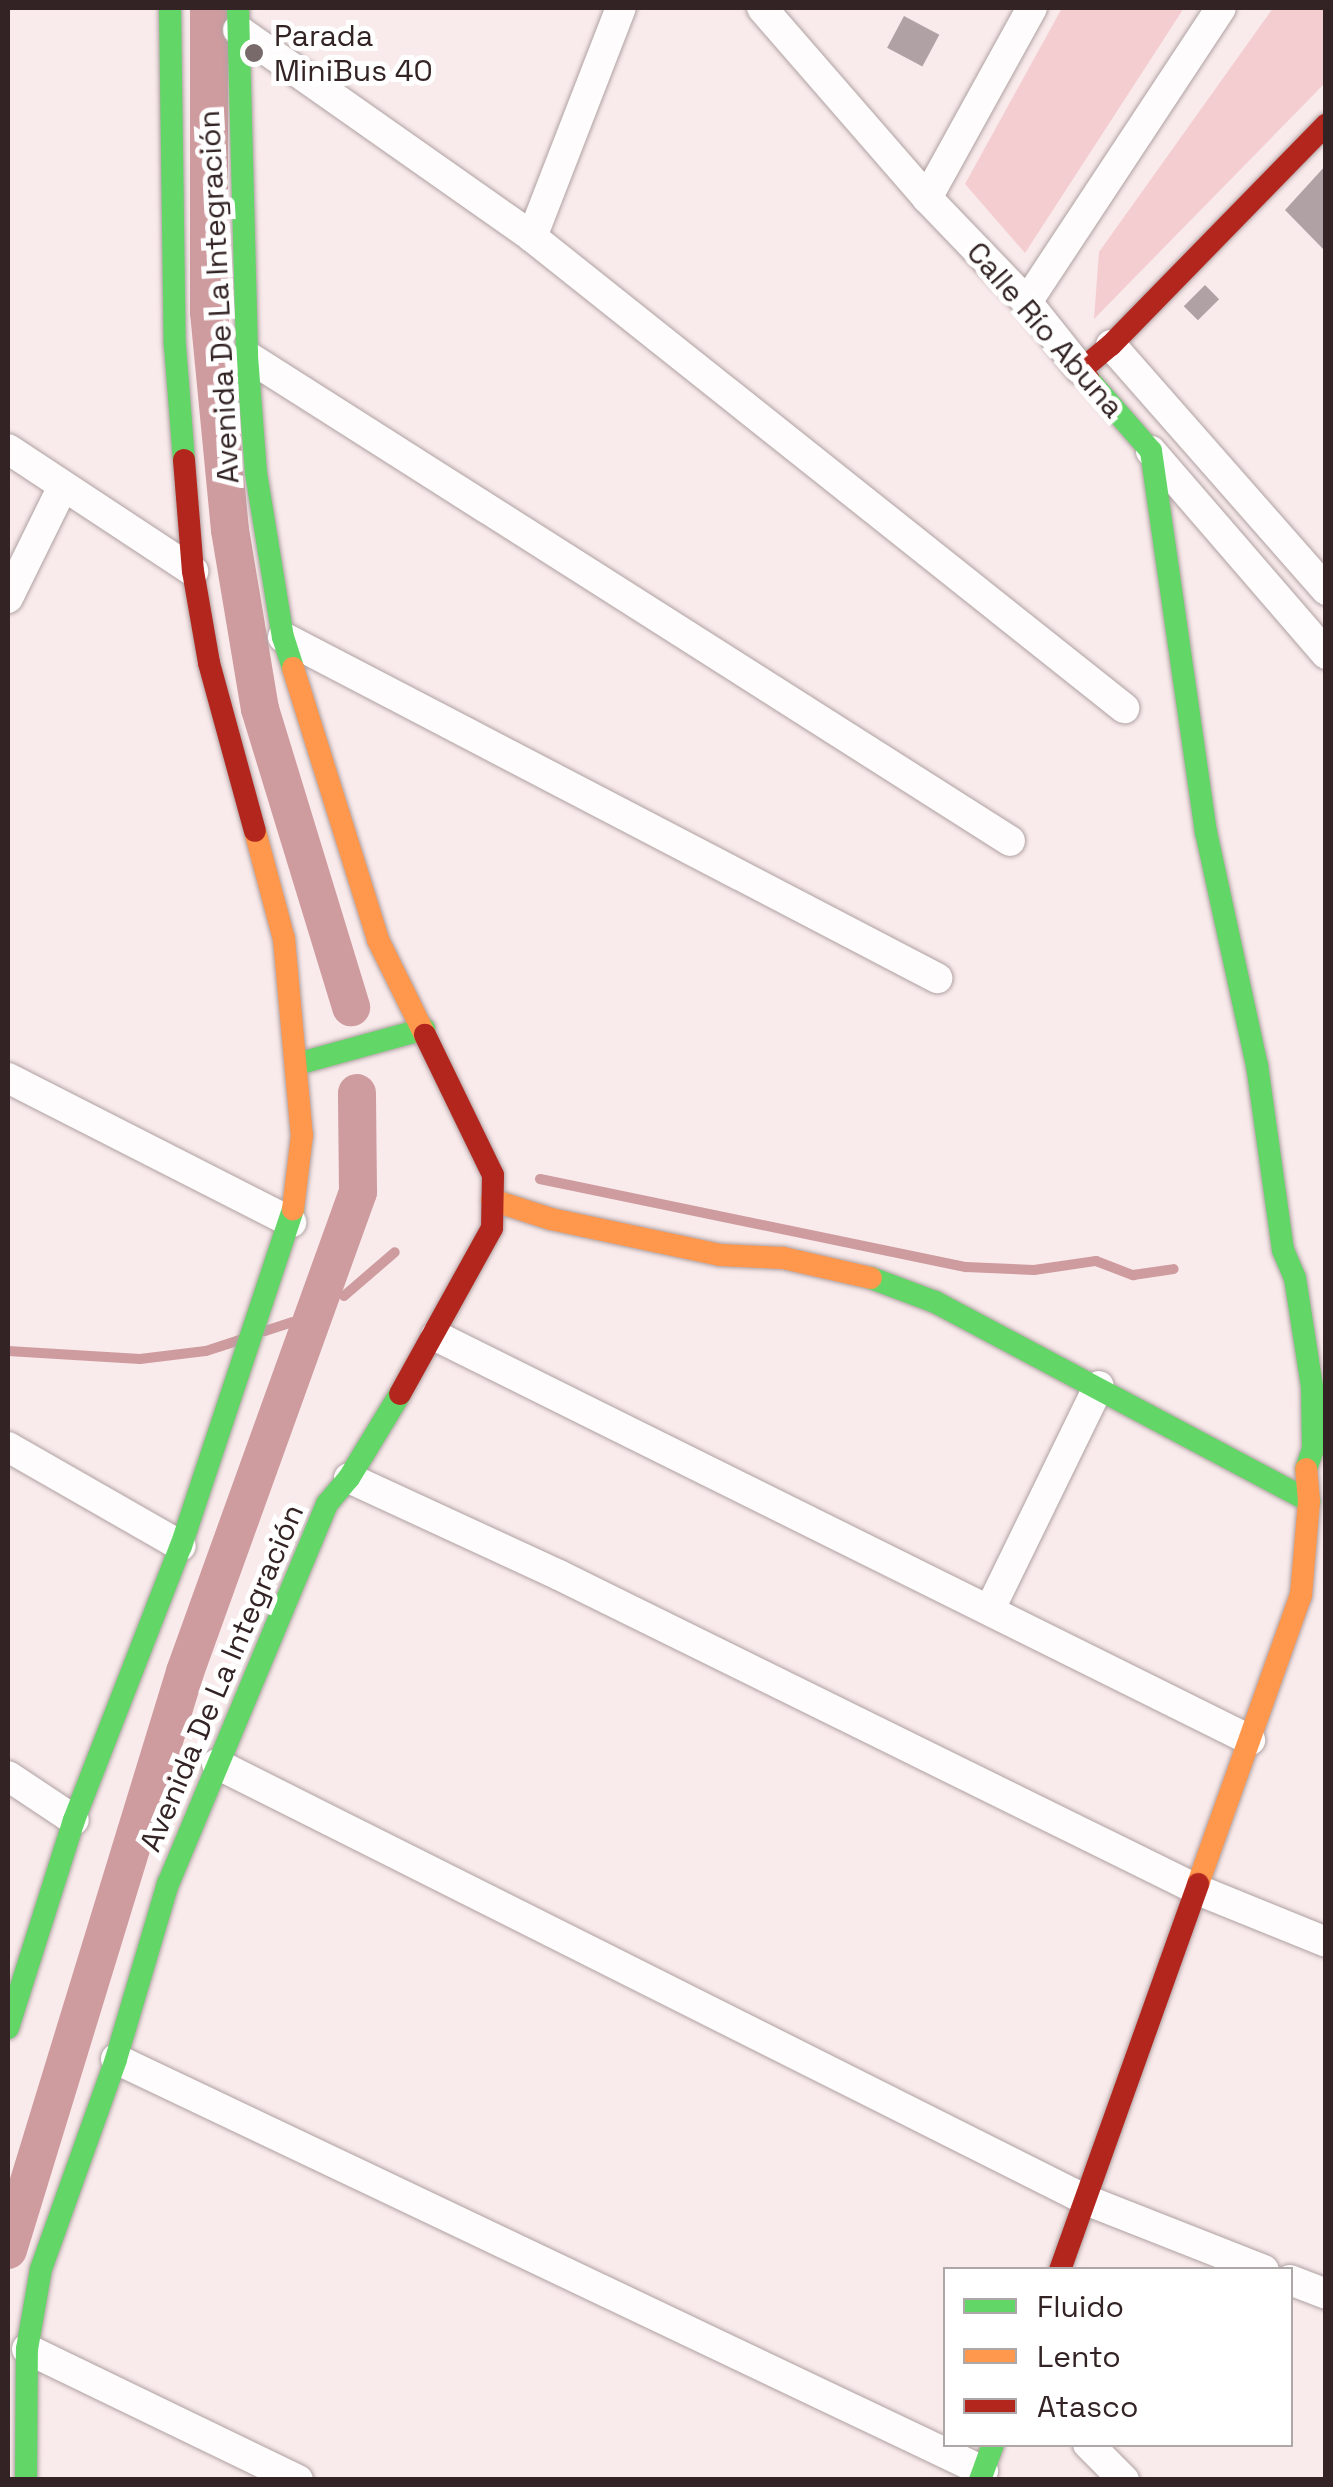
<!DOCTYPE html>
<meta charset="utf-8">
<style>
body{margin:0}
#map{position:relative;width:1333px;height:2487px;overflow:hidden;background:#f9eaeb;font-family:"Space Grotesk",sans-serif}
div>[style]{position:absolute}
.green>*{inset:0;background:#f4cdd0}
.stream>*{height:10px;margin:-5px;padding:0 5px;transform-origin:5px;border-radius:5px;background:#ce9b9f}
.canal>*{height:38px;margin:-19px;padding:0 19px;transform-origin:19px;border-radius:19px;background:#ce9b9f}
.building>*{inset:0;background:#b0a2a4;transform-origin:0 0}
.roads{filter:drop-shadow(0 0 2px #afa1a2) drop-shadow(0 0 2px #afa1a2)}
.street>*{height:30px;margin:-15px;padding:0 15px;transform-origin:15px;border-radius:15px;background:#fefcfc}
.fast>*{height:22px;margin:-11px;padding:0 11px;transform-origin:11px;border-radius:11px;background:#63d668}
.slow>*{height:22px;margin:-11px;padding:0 11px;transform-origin:11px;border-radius:11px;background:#ff974d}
.jam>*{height:22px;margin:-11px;padding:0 11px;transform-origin:11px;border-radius:11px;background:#b3261e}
.dots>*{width:28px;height:28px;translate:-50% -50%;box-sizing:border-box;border:5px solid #fff;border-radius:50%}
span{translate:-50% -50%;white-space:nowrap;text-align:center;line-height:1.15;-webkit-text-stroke:10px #fff;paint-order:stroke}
.poi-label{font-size:30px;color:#332324}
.left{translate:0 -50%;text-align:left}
.street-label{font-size:30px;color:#332324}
.frame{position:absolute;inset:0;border:10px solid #332324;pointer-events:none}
.legend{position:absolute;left:943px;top:2267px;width:350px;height:180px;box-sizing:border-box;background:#fff;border:2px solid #ada7a7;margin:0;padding:12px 18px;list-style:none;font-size:30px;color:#332324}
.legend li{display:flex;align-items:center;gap:20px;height:50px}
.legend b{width:50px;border:2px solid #ada7a7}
</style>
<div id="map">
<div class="green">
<div style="clip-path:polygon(1062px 8px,1184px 8px,1025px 253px,965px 184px)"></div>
<div style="clip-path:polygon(1273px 8px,1325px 8px,1325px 83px,1094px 319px,1099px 252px)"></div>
</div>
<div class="stream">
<div style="left:540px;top:1179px;width:435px;rotate:11.7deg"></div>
<div style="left:966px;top:1267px;width:68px;rotate:2.5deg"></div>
<div style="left:1034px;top:1270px;width:63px;rotate:-8.3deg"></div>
<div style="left:1096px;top:1261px;width:40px;rotate:21deg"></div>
<div style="left:1133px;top:1275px;width:41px;rotate:-8.3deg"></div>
<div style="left:344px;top:1296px;width:67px;rotate:-40.8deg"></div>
<div style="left:265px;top:1331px;width:29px;rotate:-18deg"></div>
<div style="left:8px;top:1351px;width:132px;rotate:3.5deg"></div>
<div style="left:140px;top:1359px;width:66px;rotate:-6.9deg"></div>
<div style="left:206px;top:1351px;width:36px;rotate:-18deg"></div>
</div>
<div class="canal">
<div style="left:209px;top:8px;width:304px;rotate:90deg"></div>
<div style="left:209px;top:312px;width:219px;rotate:84.5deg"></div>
<div style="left:230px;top:530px;width:181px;rotate:80.5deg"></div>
<div style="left:260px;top:709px;width:312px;rotate:73deg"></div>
<div style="left:8px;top:2250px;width:604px;rotate:-72.97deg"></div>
<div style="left:185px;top:1672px;width:510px;rotate:-70.18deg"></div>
<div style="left:358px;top:1192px;width:99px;rotate:-90.6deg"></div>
</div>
<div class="building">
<div style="left:904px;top:16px;width:40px;height:36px;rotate:28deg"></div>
<div style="clip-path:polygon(1326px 165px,1326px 252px,1285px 210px)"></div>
<div style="left:1205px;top:285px;width:20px;height:30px;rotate:45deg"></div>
</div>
<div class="roads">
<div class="street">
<div style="left:762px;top:8px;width:252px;rotate:49deg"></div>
<div style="left:927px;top:198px;width:144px;rotate:46.1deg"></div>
<div style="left:1027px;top:302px;width:87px;rotate:51.5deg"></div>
<div style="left:238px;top:30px;width:360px;rotate:35.1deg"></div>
<div style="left:532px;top:237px;width:757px;rotate:38.51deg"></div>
<div style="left:927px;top:198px;width:217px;rotate:-61.1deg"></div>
<div style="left:532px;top:237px;width:246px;rotate:-68.8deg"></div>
<div style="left:1027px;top:302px;width:352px;rotate:-56.6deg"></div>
<div style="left:1111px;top:345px;width:326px;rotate:48.7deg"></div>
<div style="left:247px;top:356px;width:904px;rotate:32.44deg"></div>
<div style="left:8px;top:449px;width:222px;rotate:33.4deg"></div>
<div style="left:1151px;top:451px;width:268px;rotate:49.2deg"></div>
<div style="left:8px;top:598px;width:125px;rotate:-63.8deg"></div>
<div style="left:283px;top:637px;width:738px;rotate:27.54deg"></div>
<div style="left:8px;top:1078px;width:318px;rotate:27deg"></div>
<div style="left:436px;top:1336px;width:909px;rotate:26.4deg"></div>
<div style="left:8px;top:1447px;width:199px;rotate:29.8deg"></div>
<div style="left:349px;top:1478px;width:231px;rotate:24.8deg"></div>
<div style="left:559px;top:1575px;width:712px;rotate:26.24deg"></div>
<div style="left:1198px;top:1890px;width:138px;rotate:22.1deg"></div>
<div style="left:990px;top:1609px;width:248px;rotate:-64deg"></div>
<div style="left:217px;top:1764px;width:972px;rotate:26.64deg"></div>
<div style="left:1086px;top:2200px;width:191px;rotate:21.5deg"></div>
<div style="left:8px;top:1776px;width:79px;rotate:33.7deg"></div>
<div style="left:116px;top:2059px;width:960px;rotate:25.42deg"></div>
<div style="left:1290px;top:2280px;width:39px;rotate:21deg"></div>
<div style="left:27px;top:2349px;width:301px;rotate:25.8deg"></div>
<div style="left:1088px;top:2444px;width:51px;rotate:45deg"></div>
</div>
<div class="fast">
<div style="left:170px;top:8px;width:338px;rotate:89.2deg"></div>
<div style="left:175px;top:346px;width:114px;rotate:85.5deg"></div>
<div style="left:238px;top:8px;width:348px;rotate:88.5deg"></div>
<div style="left:247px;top:356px;width:117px;rotate:85.6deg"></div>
<div style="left:256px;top:473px;width:166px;rotate:80.7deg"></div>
<div style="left:283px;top:637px;width:33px;rotate:72deg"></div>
<div style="left:1089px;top:380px;width:94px;rotate:48.9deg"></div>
<div style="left:1151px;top:451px;width:385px;rotate:81.8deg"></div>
<div style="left:1206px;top:832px;width:239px;rotate:77.7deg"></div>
<div style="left:1257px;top:1065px;width:187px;rotate:82deg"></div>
<div style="left:1283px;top:1250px;width:30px;rotate:67deg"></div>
<div style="left:1295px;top:1278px;width:110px;rotate:81.1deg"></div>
<div style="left:1312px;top:1387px;width:62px;rotate:89.1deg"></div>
<div style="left:1313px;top:1449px;width:21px;rotate:109deg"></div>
<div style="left:297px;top:1064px;width:132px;rotate:-15.4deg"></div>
<div style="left:871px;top:1278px;width:68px;rotate:20.6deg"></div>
<div style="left:935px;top:1302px;width:424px;rotate:28deg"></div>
<div style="left:8px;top:2028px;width:218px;rotate:-72.4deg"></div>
<div style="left:74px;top:1820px;width:294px;rotate:-68.7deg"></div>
<div style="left:181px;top:1546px;width:355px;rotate:-71.6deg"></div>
<div style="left:26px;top:2480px;width:131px;rotate:-89.6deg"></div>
<div style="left:27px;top:2349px;width:81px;rotate:-80.1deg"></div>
<div style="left:41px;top:2269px;width:223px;rotate:-70.3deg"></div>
<div style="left:116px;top:2059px;width:183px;rotate:-73.5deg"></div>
<div style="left:168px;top:1884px;width:412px;rotate:-67.3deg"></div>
<div style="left:327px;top:1504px;width:34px;rotate:-50deg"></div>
<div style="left:349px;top:1478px;width:98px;rotate:-58.7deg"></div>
<div style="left:980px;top:2480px;width:38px;rotate:-70deg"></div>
</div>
<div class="slow">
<div style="left:293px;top:668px;width:285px;rotate:72.6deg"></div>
<div style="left:378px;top:940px;width:106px;rotate:63.7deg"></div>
<div style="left:255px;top:831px;width:112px;rotate:75deg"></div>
<div style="left:284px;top:939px;width:197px;rotate:84.8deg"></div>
<div style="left:302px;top:1135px;width:75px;rotate:96.9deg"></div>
<div style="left:492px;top:1200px;width:62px;rotate:17.9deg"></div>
<div style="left:551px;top:1219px;width:173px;rotate:12deg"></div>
<div style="left:720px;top:1255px;width:63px;rotate:2.7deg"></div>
<div style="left:783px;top:1258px;width:90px;rotate:12.8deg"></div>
<div style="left:1198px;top:1884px;width:307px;rotate:-70.4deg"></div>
<div style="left:1301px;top:1595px;width:94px;rotate:-85.1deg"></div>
<div style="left:1309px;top:1501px;width:32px;rotate:-95deg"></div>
</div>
<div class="jam">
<div style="left:1089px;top:380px;width:13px;rotate:-129deg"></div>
<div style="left:1081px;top:370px;width:39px;rotate:-40deg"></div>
<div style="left:1111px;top:345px;width:308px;rotate:-45.7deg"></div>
<div style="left:184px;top:460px;width:111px;rotate:85.4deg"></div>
<div style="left:193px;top:571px;width:93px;rotate:80.1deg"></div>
<div style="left:209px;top:663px;width:174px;rotate:74.7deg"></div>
<div style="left:400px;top:1394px;width:190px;rotate:-61deg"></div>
<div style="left:492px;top:1228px;width:53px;rotate:-88.9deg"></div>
<div style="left:493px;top:1175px;width:156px;rotate:-115.9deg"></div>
<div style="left:1060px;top:2270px;width:410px;rotate:-70.3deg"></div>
</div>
</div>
<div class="dots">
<div style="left:254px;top:53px;background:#78696a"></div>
</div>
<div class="poi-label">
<span class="left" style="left:274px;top:53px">Parada<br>MiniBus 40</span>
</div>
<div class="street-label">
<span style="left:219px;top:297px;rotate:-93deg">Avenida De La Integración</span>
<span style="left:1045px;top:330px;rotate:49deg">Calle Río Abuna</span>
<span style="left:222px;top:1678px;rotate:-67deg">Avenida De La Integración</span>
</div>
<div class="frame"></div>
<ul class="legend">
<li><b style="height:12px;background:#63d668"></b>Fluido</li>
<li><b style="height:12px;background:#ff974d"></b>Lento</li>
<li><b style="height:12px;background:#b3261e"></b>Atasco</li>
</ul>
</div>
